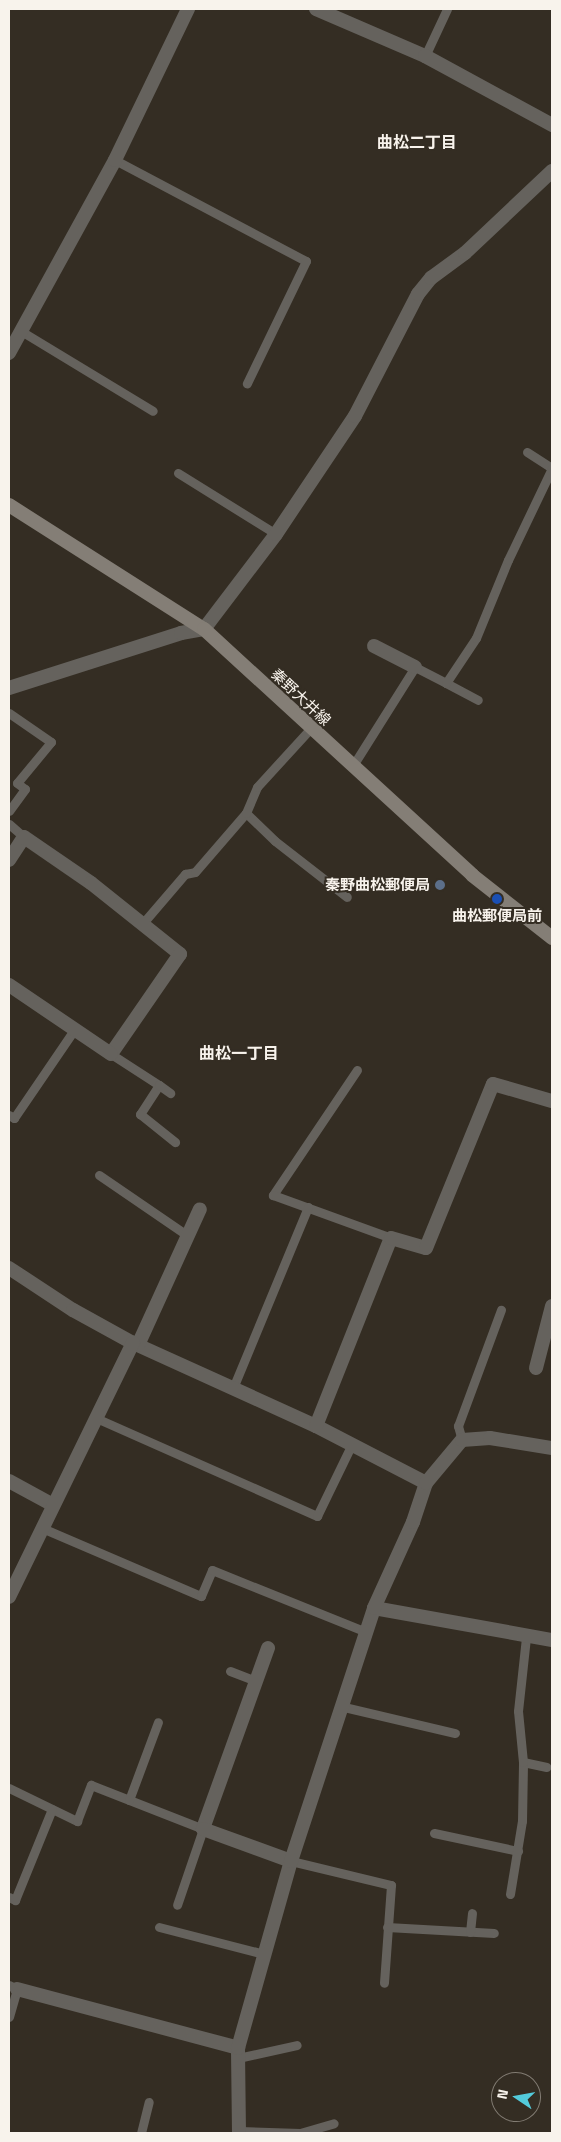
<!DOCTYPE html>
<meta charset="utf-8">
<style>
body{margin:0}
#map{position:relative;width:561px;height:2142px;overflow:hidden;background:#342d23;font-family:"Titillium Web","Noto Sans JP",sans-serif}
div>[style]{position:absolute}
.service>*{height:9px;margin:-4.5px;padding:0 4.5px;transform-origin:4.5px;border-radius:4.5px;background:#65625d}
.minor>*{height:14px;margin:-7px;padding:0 7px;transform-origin:7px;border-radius:7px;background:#65625d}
.tertiary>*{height:14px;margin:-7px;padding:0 7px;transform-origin:7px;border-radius:7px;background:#65625d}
.secondary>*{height:14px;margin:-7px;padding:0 7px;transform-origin:7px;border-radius:7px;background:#847e76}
.dots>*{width:14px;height:14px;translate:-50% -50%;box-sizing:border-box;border:2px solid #342d23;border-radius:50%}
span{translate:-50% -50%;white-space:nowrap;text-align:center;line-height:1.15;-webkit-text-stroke:4px #342d23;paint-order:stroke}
.street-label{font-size:15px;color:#f8f3ec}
.poi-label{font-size:15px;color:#f8f3ec;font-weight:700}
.right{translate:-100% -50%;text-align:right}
.neighbourhood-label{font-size:16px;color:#f8f3ec;font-weight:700}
.frame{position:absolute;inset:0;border:10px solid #f8f3ec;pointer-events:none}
.north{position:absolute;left:491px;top:2072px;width:50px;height:50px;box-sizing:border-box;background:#342d23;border:1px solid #827c73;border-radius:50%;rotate:282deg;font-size:14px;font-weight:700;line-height:20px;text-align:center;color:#f8f3ec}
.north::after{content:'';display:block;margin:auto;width:18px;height:22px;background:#53cbdb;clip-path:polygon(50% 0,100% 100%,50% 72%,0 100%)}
</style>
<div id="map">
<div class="service">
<div style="left:425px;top:56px;width:52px;rotate:-64.9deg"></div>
<div style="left:115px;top:160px;width:216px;rotate:27.9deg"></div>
<div style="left:306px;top:261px;width:136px;rotate:115.8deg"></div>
<div style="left:21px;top:331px;width:154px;rotate:31.2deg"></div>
<div style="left:527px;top:452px;width:30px;rotate:33deg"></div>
<div style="left:178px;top:473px;width:115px;rotate:31.9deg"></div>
<div style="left:446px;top:683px;width:36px;rotate:28deg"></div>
<div style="left:9px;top:713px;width:51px;rotate:34.6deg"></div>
<div style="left:51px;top:742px;width:53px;rotate:129.7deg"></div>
<div style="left:17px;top:783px;width:10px;rotate:37deg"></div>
<div style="left:25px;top:789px;width:27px;rotate:126deg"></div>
<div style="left:352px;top:767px;width:118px;rotate:-57.8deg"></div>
<div style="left:415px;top:667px;width:35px;rotate:27deg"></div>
<div style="left:446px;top:683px;width:54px;rotate:-56.3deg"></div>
<div style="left:476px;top:638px;width:84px;rotate:-67.7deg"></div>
<div style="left:508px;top:560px;width:102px;rotate:-64.4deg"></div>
<div style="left:246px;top:813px;width:40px;rotate:44deg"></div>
<div style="left:275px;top:841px;width:91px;rotate:37.9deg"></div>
<div style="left:9px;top:824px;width:20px;rotate:41deg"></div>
<div style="left:143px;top:923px;width:65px;rotate:-49.4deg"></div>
<div style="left:185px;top:874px;width:10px;rotate:-11deg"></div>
<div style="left:195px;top:872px;width:78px;rotate:-49.2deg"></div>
<div style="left:246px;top:813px;width:28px;rotate:-67deg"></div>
<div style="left:257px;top:787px;width:79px;rotate:-47.6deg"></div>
<div style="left:111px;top:1054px;width:57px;rotate:32.9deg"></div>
<div style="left:159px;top:1085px;width:35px;rotate:123deg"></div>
<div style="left:140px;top:1114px;width:45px;rotate:38.7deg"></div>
<div style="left:357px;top:1070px;width:151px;rotate:123.9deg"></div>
<div style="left:273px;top:1195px;width:126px;rotate:20deg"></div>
<div style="left:159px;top:1085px;width:14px;rotate:36deg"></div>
<div style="left:9px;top:1115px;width:6px;rotate:31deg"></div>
<div style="left:14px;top:1118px;width:107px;rotate:-55.7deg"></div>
<div style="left:99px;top:1175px;width:108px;rotate:34.4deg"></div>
<div style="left:233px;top:1388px;width:196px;rotate:-67.5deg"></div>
<div style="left:96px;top:1418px;width:242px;rotate:23.9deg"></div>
<div style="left:317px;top:1516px;width:80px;rotate:-64.1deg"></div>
<div style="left:462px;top:1440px;width:15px;rotate:-106deg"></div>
<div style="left:458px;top:1426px;width:124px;rotate:-69.7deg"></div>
<div style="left:42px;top:1528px;width:173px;rotate:23.2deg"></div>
<div style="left:201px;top:1596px;width:28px;rotate:-67deg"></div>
<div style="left:212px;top:1570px;width:166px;rotate:21.9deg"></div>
<div style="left:230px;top:1671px;width:26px;rotate:21deg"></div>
<div style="left:344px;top:1707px;width:114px;rotate:13.2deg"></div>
<div style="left:523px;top:1762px;width:24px;rotate:12deg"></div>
<div style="left:9px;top:1788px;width:76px;rotate:25.9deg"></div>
<div style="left:77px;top:1821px;width:39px;rotate:-69deg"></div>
<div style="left:91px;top:1785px;width:120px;rotate:21.4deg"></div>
<div style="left:203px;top:1829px;width:80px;rotate:108.9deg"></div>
<div style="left:129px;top:1800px;width:83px;rotate:-69.6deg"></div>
<div style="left:434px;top:1833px;width:86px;rotate:12.1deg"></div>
<div style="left:291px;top:1861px;width:103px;rotate:13.5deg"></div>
<div style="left:391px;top:1885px;width:98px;rotate:94.1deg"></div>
<div style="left:510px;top:1894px;width:74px;rotate:-80.7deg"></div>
<div style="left:522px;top:1821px;width:59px;rotate:-89deg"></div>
<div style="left:523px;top:1762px;width:51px;rotate:-95.6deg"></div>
<div style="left:518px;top:1711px;width:74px;rotate:-83.8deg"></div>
<div style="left:9px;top:1897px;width:7px;rotate:27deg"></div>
<div style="left:15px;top:1900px;width:98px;rotate:-67.9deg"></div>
<div style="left:159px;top:1927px;width:108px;rotate:14.4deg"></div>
<div style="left:387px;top:1927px;width:107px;rotate:3.2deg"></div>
<div style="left:470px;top:1932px;width:19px;rotate:-84deg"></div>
<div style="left:9px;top:1985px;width:9px;rotate:27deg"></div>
<div style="left:17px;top:1989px;width:29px;rotate:106deg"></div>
<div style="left:238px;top:2058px;width:60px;rotate:-12.4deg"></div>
<div style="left:239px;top:2131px;width:61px;rotate:1.9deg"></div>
<div style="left:141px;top:2133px;width:32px;rotate:-76deg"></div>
<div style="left:300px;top:2133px;width:35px;rotate:-16deg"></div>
</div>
<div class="minor">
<div style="left:316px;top:9px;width:119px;rotate:23.3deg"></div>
<div style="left:425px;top:56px;width:145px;rotate:28.5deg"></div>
<div style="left:374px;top:646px;width:46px;rotate:27.1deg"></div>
<div style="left:9px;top:688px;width:181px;rotate:-17.7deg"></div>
<div style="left:181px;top:633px;width:23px;rotate:-10deg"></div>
<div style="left:204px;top:629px;width:119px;rotate:-52.8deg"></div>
<div style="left:276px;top:534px;width:142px;rotate:-56.2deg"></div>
<div style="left:355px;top:416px;width:137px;rotate:-62.7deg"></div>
<div style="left:418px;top:294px;width:21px;rotate:-51deg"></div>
<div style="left:431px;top:278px;width:42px;rotate:-36.3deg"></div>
<div style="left:465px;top:253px;width:120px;rotate:-43.3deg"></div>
<div style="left:9px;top:860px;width:27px;rotate:-57deg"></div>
<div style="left:24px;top:837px;width:81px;rotate:34.5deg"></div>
<div style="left:91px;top:883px;width:114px;rotate:38.6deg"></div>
<div style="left:180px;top:954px;width:121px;rotate:124.6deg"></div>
<div style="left:111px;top:1054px;width:123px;rotate:-145.9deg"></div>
<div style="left:9px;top:1268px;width:77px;rotate:33.3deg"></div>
<div style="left:73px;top:1310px;width:68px;rotate:28.8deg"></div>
<div style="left:133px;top:1343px;width:201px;rotate:24.4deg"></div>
<div style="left:316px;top:1426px;width:124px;rotate:27.4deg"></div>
<div style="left:138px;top:1345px;width:149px;rotate:-65.5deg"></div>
<div style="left:536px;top:1368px;width:64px;rotate:-75.5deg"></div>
<div style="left:316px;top:1426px;width:202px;rotate:-68.3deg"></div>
<div style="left:391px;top:1238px;width:36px;rotate:16deg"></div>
<div style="left:426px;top:1248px;width:177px;rotate:-67.8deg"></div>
<div style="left:493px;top:1084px;width:61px;rotate:16.1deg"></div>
<div style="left:9px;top:1481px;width:50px;rotate:28.6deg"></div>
<div style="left:9px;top:1597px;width:283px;rotate:-64deg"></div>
<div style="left:374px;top:1608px;width:181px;rotate:10.2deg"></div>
<div style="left:268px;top:1648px;width:192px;rotate:109.8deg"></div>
<div style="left:203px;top:1829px;width:94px;rotate:20deg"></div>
<div style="left:17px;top:1989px;width:229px;rotate:14.9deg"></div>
<div style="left:239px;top:2133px;width:85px;rotate:-90.7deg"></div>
<div style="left:238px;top:2048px;width:194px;rotate:-74.2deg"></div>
<div style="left:291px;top:1861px;width:266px;rotate:-71.8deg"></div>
<div style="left:374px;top:1608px;width:94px;rotate:-65.6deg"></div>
<div style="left:413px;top:1522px;width:41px;rotate:-71.6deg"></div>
<div style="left:426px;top:1483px;width:56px;rotate:-50.1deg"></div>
<div style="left:462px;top:1440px;width:28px;rotate:-4deg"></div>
<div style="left:490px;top:1438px;width:63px;rotate:9.2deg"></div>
</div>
<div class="tertiary">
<div style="left:9px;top:353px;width:220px;rotate:-61.2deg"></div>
<div style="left:115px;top:160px;width:168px;rotate:-64.2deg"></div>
</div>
<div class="secondary">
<div style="left:9px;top:505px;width:231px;rotate:32.5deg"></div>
<div style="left:204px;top:629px;width:364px;rotate:42.5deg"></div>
<div style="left:472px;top:875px;width:102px;rotate:38.2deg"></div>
</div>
<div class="dots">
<div style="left:440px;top:885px;background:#5c6f8a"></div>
<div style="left:497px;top:899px;background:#1a4fb4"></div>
</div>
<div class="street-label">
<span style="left:301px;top:697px;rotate:43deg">秦野大井線</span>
</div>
<div class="poi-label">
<span class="right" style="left:430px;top:885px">秦野曲松郵便局</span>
<span style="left:497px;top:916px">曲松郵便局前</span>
</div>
<div class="neighbourhood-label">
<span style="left:417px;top:142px">曲松二丁目</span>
<span style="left:239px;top:1053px">曲松一丁目</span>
</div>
<div class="frame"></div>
<div class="north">N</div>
</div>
